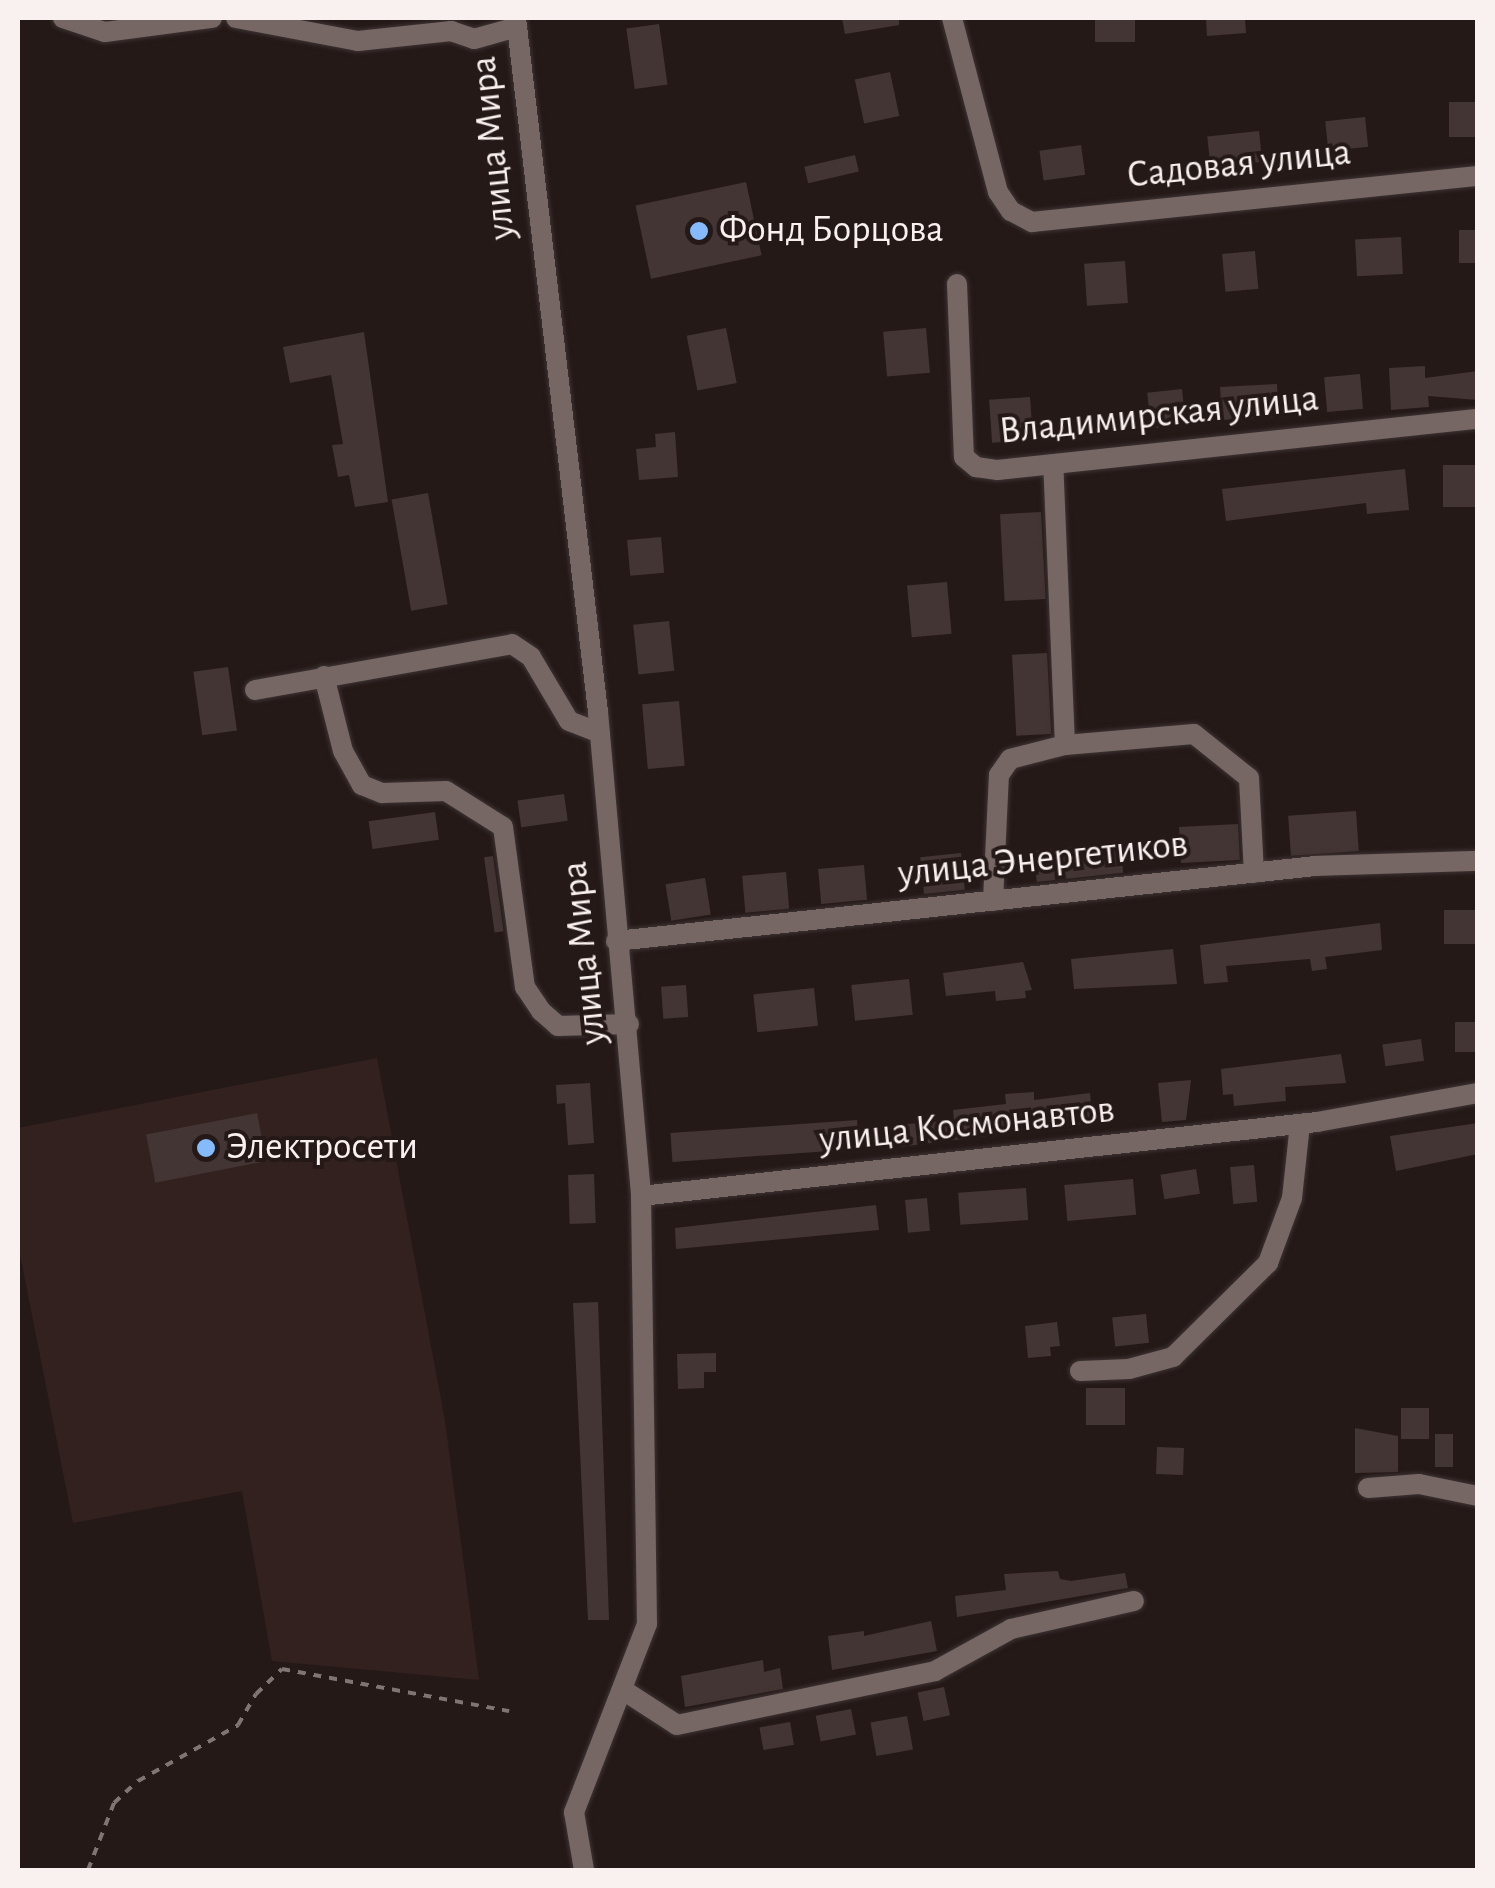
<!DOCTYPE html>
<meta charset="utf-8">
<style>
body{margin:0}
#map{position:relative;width:1495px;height:1888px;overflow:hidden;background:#251918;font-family:"Alegreya Sans",sans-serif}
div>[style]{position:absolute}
.built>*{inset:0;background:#33211f}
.building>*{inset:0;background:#433534;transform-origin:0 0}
.path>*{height:4px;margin-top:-2px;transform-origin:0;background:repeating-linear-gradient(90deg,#7f7573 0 8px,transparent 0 16px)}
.roads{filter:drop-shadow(0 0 2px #3d3433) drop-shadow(0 0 2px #3d3433)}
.minor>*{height:20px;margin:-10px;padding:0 10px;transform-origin:10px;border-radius:10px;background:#766765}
.dots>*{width:28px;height:28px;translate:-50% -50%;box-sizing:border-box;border:5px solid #251918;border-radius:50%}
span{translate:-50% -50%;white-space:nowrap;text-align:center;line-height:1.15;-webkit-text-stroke:8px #251918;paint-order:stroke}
.street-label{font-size:38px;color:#f9f1ef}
.poi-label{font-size:38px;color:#f9f1ef}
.left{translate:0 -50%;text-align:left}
.frame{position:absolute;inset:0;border:20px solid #f9f1ef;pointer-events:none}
</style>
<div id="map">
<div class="built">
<div style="clip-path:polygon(377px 1058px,445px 1421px,479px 1680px,272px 1661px,242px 1491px,73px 1523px,18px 1244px,18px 1128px)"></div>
</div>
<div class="building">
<div style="clip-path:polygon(842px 18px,899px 18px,899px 25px,845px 34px)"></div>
<div style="left:1095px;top:18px;width:40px;height:24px"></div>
<div style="clip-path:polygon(1206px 18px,1245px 18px,1246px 33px,1207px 36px)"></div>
<div style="left:659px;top:24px;width:61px;height:33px;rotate:82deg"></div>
<div style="left:890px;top:72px;width:45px;height:36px;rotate:78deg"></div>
<div style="left:1478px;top:102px;width:35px;height:29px;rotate:90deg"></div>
<div style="left:1365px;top:117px;width:30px;height:40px;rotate:84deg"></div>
<div style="left:1259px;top:131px;width:31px;height:52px;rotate:84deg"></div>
<div style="left:1081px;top:145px;width:30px;height:42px;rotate:82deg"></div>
<div style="left:855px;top:155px;width:17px;height:52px;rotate:77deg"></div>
<div style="left:746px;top:182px;width:75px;height:113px;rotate:78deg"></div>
<div style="left:1478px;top:230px;width:33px;height:19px;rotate:90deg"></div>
<div style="left:1401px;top:237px;width:37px;height:46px;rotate:87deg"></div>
<div style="left:1255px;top:251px;width:38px;height:33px;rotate:85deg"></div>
<div style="left:1125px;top:261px;width:42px;height:41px;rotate:86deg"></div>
<div style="left:726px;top:328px;width:56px;height:40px;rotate:79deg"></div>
<div style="left:926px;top:328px;width:45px;height:43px;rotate:85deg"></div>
<div style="clip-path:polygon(364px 332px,388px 502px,355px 507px,349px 475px,338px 477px,332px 445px,343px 444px,331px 375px,290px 383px,283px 347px)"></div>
<div style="clip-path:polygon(1425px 366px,1425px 378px,1478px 371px,1478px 400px,1428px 396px,1429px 407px,1391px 410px,1389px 368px)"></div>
<div style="left:1360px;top:374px;width:35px;height:36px;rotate:85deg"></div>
<div style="left:1277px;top:384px;width:33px;height:57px;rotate:87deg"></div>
<div style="left:1182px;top:389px;width:36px;height:35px;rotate:84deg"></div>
<div style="left:1030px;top:397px;width:43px;height:41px;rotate:86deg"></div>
<div style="clip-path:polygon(675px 432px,678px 477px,639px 480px,636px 449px,656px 447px,655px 434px)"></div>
<div style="left:1478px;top:465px;width:42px;height:35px;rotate:90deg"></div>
<div style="clip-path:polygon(1405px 469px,1409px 510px,1367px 514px,1366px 503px,1226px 521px,1222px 489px)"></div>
<div style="left:428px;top:493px;width:113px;height:37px;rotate:80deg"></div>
<div style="left:1041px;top:512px;width:87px;height:41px;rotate:87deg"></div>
<div style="left:661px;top:537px;width:36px;height:34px;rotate:85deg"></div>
<div style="left:947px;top:582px;width:52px;height:40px;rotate:85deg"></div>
<div style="left:669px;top:621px;width:50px;height:36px;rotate:84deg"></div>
<div style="left:1047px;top:653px;width:81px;height:35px;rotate:87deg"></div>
<div style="left:228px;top:667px;width:64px;height:35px;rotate:82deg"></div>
<div style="left:679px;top:701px;width:65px;height:37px;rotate:85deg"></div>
<div style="left:564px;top:794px;width:27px;height:47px;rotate:82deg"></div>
<div style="left:1356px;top:811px;width:40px;height:68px;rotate:86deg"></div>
<div style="left:435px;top:812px;width:28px;height:67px;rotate:82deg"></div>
<div style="left:1238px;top:824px;width:36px;height:59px;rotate:87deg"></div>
<div style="left:1120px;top:842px;width:31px;height:87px;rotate:84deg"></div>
<div style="left:961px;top:853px;width:37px;height:41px;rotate:84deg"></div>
<div style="left:493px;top:856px;width:76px;height:9px;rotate:82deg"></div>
<div style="left:864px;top:865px;width:35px;height:46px;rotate:85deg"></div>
<div style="left:786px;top:872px;width:37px;height:44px;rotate:85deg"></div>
<div style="left:705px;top:878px;width:37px;height:40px;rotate:81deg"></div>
<div style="left:1478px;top:910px;width:34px;height:34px;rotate:90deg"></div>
<div style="clip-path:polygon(1380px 923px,1382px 950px,1325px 957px,1327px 969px,1312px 971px,1310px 959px,1226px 966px,1228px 982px,1204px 984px,1200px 945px)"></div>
<div style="clip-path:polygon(1173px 949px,1177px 984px,1074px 989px,1071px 959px)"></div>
<div style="clip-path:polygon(1023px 962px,1032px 990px,1025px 991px,1026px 998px,996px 1001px,995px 991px,946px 996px,943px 973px)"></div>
<div style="left:909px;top:979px;width:36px;height:58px;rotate:84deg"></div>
<div style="left:686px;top:985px;width:32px;height:25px;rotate:86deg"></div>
<div style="left:814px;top:988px;width:38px;height:61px;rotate:84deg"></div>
<div style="left:1478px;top:1022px;width:30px;height:23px;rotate:90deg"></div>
<div style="left:1421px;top:1039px;width:22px;height:39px;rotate:82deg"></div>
<div style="clip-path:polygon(1341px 1054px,1346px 1083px,1285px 1087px,1286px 1101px,1234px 1106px,1233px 1094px,1223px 1095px,1221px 1069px)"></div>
<div style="clip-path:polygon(1191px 1080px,1186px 1120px,1162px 1122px,1158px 1083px)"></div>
<div style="clip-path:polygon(590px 1083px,594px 1143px,568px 1145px,565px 1103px,557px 1104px,556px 1085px)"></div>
<div style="clip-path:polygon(1034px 1092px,1034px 1100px,1090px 1093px,1093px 1123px,899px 1147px,897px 1125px,954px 1120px,953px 1110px,1006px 1104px,1005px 1094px)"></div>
<div style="left:257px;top:1113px;width:49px;height:113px;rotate:79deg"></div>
<div style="left:857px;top:1120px;width:29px;height:187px;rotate:86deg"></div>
<div style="clip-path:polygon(1478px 1123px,1478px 1154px,1396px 1171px,1390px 1136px)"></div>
<div style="left:1254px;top:1165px;width:37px;height:24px;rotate:85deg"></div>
<div style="left:1196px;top:1169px;width:25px;height:36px;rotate:81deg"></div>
<div style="left:594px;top:1174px;width:49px;height:26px;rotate:88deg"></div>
<div style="left:1133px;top:1179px;width:36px;height:69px;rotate:85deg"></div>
<div style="left:1026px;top:1188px;width:32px;height:68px;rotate:86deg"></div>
<div style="left:927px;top:1198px;width:33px;height:22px;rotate:85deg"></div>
<div style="clip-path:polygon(876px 1205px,879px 1230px,676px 1249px,675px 1228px)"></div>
<div style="clip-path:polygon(598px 1302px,609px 1620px,588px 1620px,573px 1303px)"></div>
<div style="left:1146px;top:1314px;width:29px;height:34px;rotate:84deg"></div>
<div style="clip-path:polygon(1057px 1322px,1060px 1346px,1050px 1347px,1051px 1356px,1028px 1358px,1025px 1326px)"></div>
<div style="clip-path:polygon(716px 1353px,716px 1372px,704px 1372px,704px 1388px,678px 1389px,677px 1354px)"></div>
<div style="left:1086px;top:1388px;width:39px;height:37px"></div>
<div style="left:1401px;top:1408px;width:28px;height:31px"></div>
<div style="clip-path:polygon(1355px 1428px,1398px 1436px,1398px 1472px,1355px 1473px)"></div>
<div style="left:1435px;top:1434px;width:18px;height:33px"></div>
<div style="left:1157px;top:1447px;width:27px;height:27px;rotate:2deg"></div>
<div style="clip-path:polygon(1058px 1571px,1060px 1579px,1071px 1581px,1125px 1573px,1128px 1588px,957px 1617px,955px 1596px,1006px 1590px,1004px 1574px)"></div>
<div style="clip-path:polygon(931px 1621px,937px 1651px,832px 1670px,828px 1636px,864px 1631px,864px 1636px)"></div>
<div style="clip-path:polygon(763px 1660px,764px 1672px,780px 1668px,783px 1689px,685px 1707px,681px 1676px)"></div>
<div style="left:944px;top:1687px;width:29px;height:27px;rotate:78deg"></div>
<div style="left:851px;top:1709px;width:26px;height:36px;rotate:79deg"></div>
<div style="left:907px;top:1716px;width:34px;height:37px;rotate:80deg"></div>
<div style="left:790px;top:1722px;width:23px;height:31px;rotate:80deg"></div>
</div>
<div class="path">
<div style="left:88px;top:1870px;width:72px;rotate:-68.8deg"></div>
<div style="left:114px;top:1803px;width:33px;rotate:-43deg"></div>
<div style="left:138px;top:1781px;width:115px;rotate:-29.2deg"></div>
<div style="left:238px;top:1725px;width:36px;rotate:-60deg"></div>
<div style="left:256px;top:1694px;width:36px;rotate:-44deg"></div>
<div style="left:282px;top:1669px;width:231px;rotate:10.5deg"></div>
</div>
<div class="roads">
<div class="minor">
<div style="left:63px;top:18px;width:44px;rotate:18.4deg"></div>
<div style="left:105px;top:32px;width:108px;rotate:-7.5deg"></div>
<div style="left:236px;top:18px;width:124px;rotate:10.7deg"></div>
<div style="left:358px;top:41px;width:94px;rotate:-6.1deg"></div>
<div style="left:451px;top:31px;width:24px;rotate:19deg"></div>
<div style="left:474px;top:39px;width:45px;rotate:-15.6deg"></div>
<div style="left:516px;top:18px;width:699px;rotate:83.26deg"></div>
<div style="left:598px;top:712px;width:486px;rotate:84.9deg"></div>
<div style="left:641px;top:1196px;width:428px;rotate:89.2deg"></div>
<div style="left:647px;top:1624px;width:202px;rotate:111.2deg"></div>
<div style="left:574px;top:1812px;width:59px;rotate:80.2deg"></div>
<div style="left:952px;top:18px;width:180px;rotate:75.2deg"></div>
<div style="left:998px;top:192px;width:23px;rotate:56deg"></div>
<div style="left:1011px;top:211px;width:24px;rotate:28deg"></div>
<div style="left:1032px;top:222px;width:448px;rotate:-5.9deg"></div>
<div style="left:957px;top:284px;width:173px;rotate:87.7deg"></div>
<div style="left:964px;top:457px;width:16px;rotate:40deg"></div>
<div style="left:976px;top:467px;width:22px;rotate:8deg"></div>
<div style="left:998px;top:470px;width:483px;rotate:-6.1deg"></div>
<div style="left:324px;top:676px;width:77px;rotate:75.8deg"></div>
<div style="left:343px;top:751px;width:39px;rotate:61deg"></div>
<div style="left:362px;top:785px;width:22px;rotate:22deg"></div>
<div style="left:382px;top:793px;width:64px;rotate:-1.8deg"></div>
<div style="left:446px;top:791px;width:67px;rotate:32.3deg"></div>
<div style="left:503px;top:827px;width:162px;rotate:82.2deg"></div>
<div style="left:525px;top:987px;width:29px;rotate:56deg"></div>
<div style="left:541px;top:1011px;width:23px;rotate:41deg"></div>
<div style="left:558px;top:1026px;width:71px;rotate:-1.6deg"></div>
<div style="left:255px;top:690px;width:261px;rotate:-10.1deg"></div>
<div style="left:512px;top:644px;width:23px;rotate:34deg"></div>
<div style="left:531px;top:657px;width:74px;rotate:59.3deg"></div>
<div style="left:569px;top:721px;width:33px;rotate:21deg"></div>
<div style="left:1065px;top:745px;width:129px;rotate:-4.9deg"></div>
<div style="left:1194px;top:734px;width:70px;rotate:38.7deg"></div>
<div style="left:1249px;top:778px;width:95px;rotate:87deg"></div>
<div style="left:993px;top:901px;width:126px;rotate:-87.3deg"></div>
<div style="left:999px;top:775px;width:19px;rotate:-55deg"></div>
<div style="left:1010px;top:759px;width:57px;rotate:-14.3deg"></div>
<div style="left:1065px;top:745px;width:281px;rotate:-92.4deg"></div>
<div style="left:616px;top:941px;width:703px;rotate:-6.12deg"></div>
<div style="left:1315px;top:866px;width:163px;rotate:-1.8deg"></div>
<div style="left:641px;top:1196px;width:680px;rotate:-6.25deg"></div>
<div style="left:1317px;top:1122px;width:164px;rotate:-10.2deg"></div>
<div style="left:1080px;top:1371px;width:49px;rotate:-2.3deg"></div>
<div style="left:1129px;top:1369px;width:46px;rotate:-15.3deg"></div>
<div style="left:1173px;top:1357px;width:134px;rotate:-44.7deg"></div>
<div style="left:1268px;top:1263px;width:69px;rotate:-69.7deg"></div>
<div style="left:1292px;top:1198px;width:74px;rotate:-83.8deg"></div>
<div style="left:1368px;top:1488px;width:51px;rotate:-4.5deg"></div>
<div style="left:1419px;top:1484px;width:60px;rotate:11.5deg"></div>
<div style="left:623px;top:1690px;width:64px;rotate:32.9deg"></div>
<div style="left:677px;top:1725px;width:264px;rotate:-11.8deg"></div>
<div style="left:935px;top:1671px;width:87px;rotate:-28.9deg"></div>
<div style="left:1011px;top:1629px;width:126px;rotate:-12.8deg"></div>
</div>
</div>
<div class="dots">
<div style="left:699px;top:231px;background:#85bbfb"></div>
<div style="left:206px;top:1148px;background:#85bbfb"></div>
</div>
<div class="street-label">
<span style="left:494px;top:148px;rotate:-96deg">улица Мира</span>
<span style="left:1239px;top:165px;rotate:-6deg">Садовая улица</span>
<span style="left:1159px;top:416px;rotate:-6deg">Владимирская улица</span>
<span style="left:1043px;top:860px;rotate:-6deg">улица Энергетиков</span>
<span style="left:585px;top:953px;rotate:-96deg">улица Мира</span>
<span style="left:967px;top:1126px;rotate:-6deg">улица Космонавтов</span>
</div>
<div class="poi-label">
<span class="left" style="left:719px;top:231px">Фонд Борцова</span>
<span class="left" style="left:226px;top:1148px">Электросети</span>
</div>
<div class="frame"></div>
</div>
